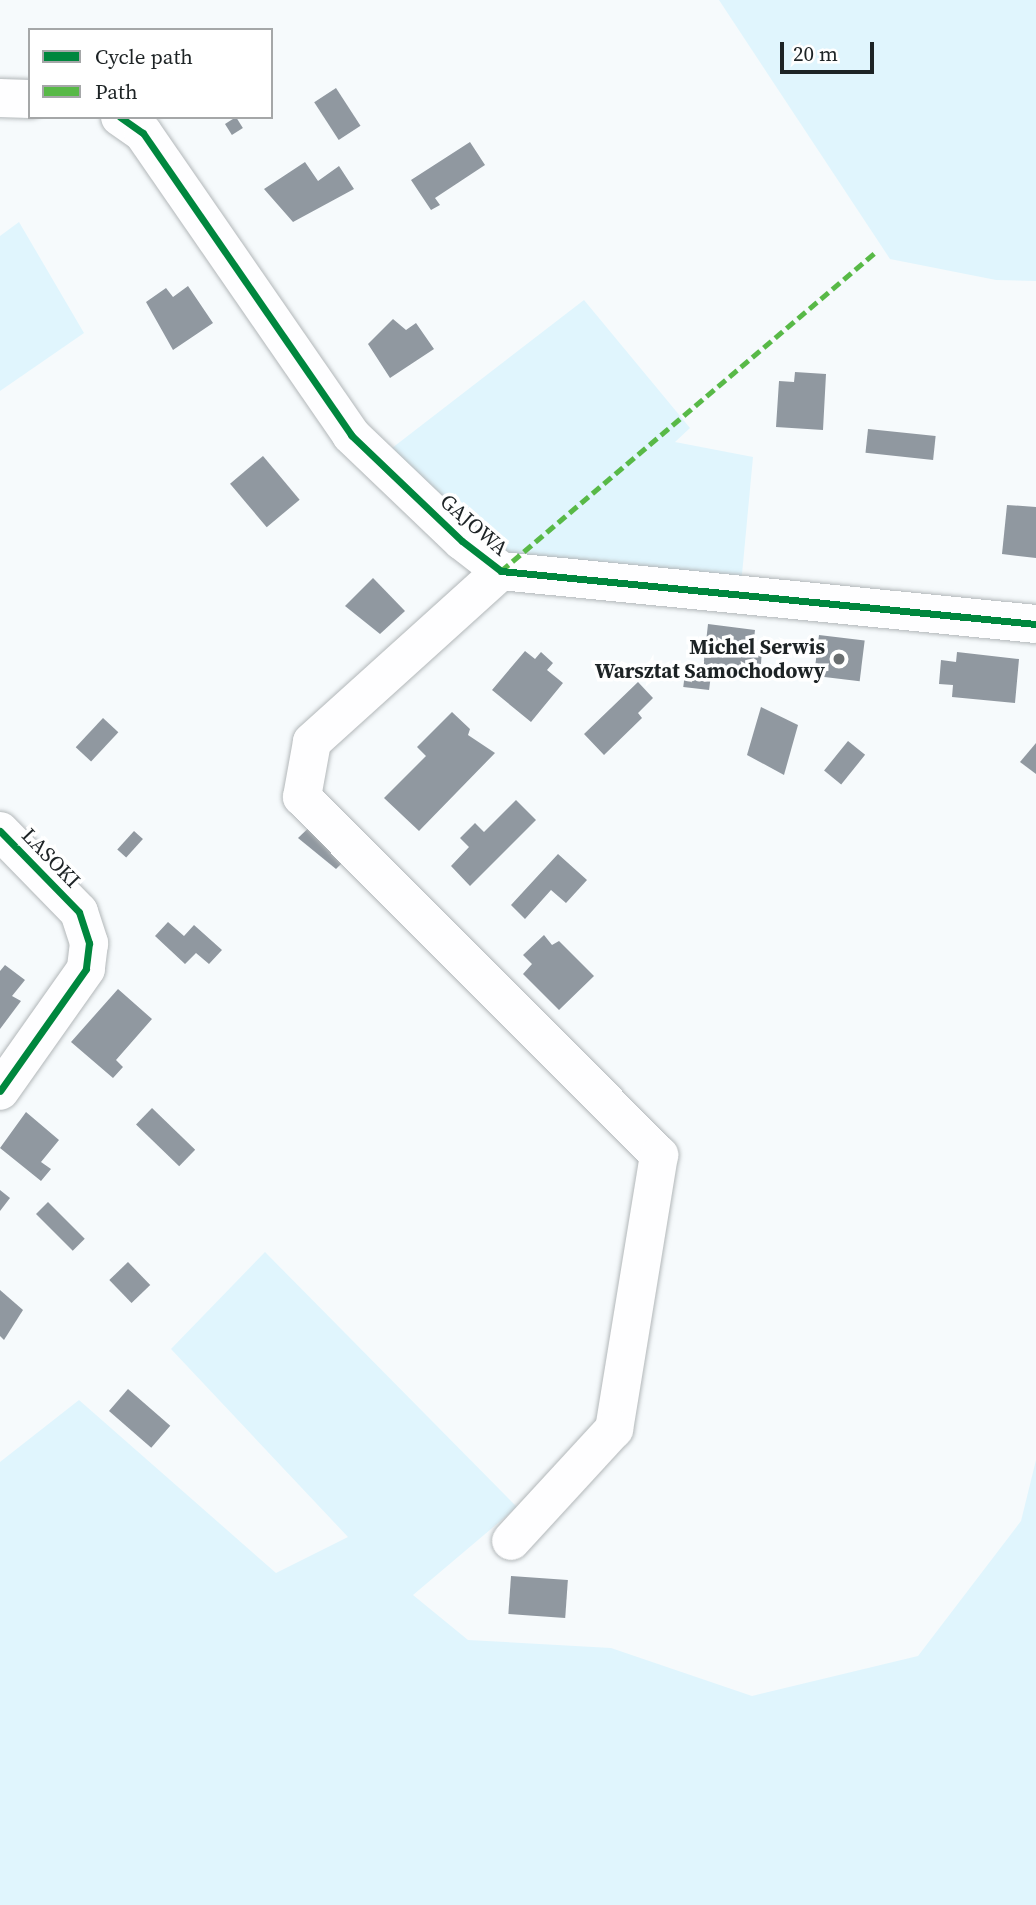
<!DOCTYPE html>
<style>
body{margin:0}
#map{position:relative;width:1036px;height:1905px;overflow:hidden;background:#f6fafc;font-family:"Source Serif 4",serif}
div>[style]{position:absolute}
.green>*{inset:0;background:#e0f5fd}
.building>*{inset:0;background:#9098a0;transform-origin:0 0}
.roads{filter:drop-shadow(0 0 2px #b2b7b9) drop-shadow(0 0 2px #b2b7b9)}
.minor>*{height:38px;margin:-19px;padding:0 19px;transform-origin:19px;border-radius:19px;background:#fefeff}
.quiet>*{height:5px;margin-top:-2.5px;transform-origin:0;background:repeating-linear-gradient(90deg,#58b947 0 10px,transparent 0 15px)}
.cycleway>*{height:7px;margin:-3.5px;padding:0 3.5px;transform-origin:3.5px;border-radius:3.5px;background:#00873e}
.dots>*{width:19px;height:19px;translate:-50% -50%;box-sizing:border-box;border:4px solid #fff;border-radius:50%}
span{translate:-50% -50%;white-space:nowrap;text-align:center;line-height:1.15;-webkit-text-stroke:7px #fff;paint-order:stroke}
.street-label{font-size:21px;color:#1d2325}
.poi-label{font-size:21px;color:#1d2325;font-weight:700}
.right{translate:-100% -50%;text-align:right}
.legend{position:absolute;left:28px;top:28px;width:245px;height:91px;box-sizing:border-box;background:#fff;border:2px solid #a5a7a8;margin:0;padding:9px 12px;list-style:none;font-size:21px;color:#1d2325}
.legend li{display:flex;align-items:center;gap:14px;height:35px}
.legend b{width:35px;border:2px solid #a5a7a8}
.scale{position:absolute;left:780px;top:42px;width:94px;height:32px;box-sizing:border-box;border:4px solid #1d2325;border-top:0;padding-left:9px;font-size:21px;line-height:24px;white-space:nowrap;color:#1d2325;-webkit-text-stroke:5px #fff;paint-order:stroke}
</style>
<div id="map">
<div class="green">
<div style="clip-path:polygon(719px 0,1036px 0,1036px 281px,996px 280px,890px 259px)"></div>
<div style="clip-path:polygon(19px 222px,84px 333px,0 391px,0 236px)"></div>
<div style="clip-path:polygon(584px 300px,690px 428px,675px 442px,753px 457px,741px 585px,555px 562px,471px 544px,383px 455px)"></div>
<div style="clip-path:polygon(265px 1252px,517px 1507px,413px 1595px,468px 1640px,611px 1648px,752px 1696px,918px 1656px,1021px 1521px,1036px 1460px,1036px 1905px,0 1905px,0 1462px,79px 1400px,276px 1573px,348px 1537px,171px 1349px)"></div>
</div>
<div class="building">
<div style="left:336px;top:88px;width:45px;height:26px;rotate:57deg"></div>
<div style="left:236px;top:117px;width:13px;height:13px;rotate:58deg"></div>
<div style="clip-path:polygon(470px 142px,485px 165px,435px 198px,440px 205px,431px 210px,411px 180px)"></div>
<div style="clip-path:polygon(305px 162px,318px 181px,339px 166px,354px 189px,293px 222px,264px 189px)"></div>
<div style="clip-path:polygon(188px 286px,213px 323px,173px 350px,146px 302px,166px 288px,173px 297px)"></div>
<div style="clip-path:polygon(393px 319px,406px 330px,416px 323px,434px 349px,390px 378px,368px 344px)"></div>
<div style="clip-path:polygon(795px 372px,826px 374px,823px 430px,776px 427px,779px 381px,794px 382px)"></div>
<div style="left:868px;top:429px;width:68px;height:24px;rotate:6deg"></div>
<div style="left:263px;top:456px;width:57px;height:43px;rotate:50deg"></div>
<div style="clip-path:polygon(1007px 505px,1036px 507px,1036px 558px,1002px 554px)"></div>
<div style="clip-path:polygon(373px 578px,405px 611px,380px 634px,345px 606px)"></div>
<div style="clip-path:polygon(708px 624px,755px 630px,753px 648px,762px 649px,761px 664px,751px 663px,750px 675px,703px 669px)"></div>
<div style="left:819px;top:635px;width:46px;height:41px;rotate:7deg"></div>
<div style="clip-path:polygon(525px 651px,535px 659px,541px 652px,553px 663px,547px 670px,563px 683px,531px 722px,492px 690px)"></div>
<div style="clip-path:polygon(957px 652px,1019px 659px,1015px 703px,952px 697px,953px 685px,939px 684px,941px 660px,956px 662px)"></div>
<div style="left:685px;top:673px;width:26px;height:14px;rotate:7deg"></div>
<div style="clip-path:polygon(638px 682px,653px 698px,638px 713px,642px 718px,604px 755px,584px 734px)"></div>
<div style="clip-path:polygon(761px 707px,798px 725px,784px 775px,747px 755px)"></div>
<div style="clip-path:polygon(452px 712px,470px 729px,468px 735px,495px 753px,419px 831px,384px 798px,426px 756px,417px 747px)"></div>
<div style="left:103px;top:718px;width:21px;height:40px;rotate:43deg"></div>
<div style="left:848px;top:741px;width:22px;height:38px;rotate:39deg"></div>
<div style="clip-path:polygon(1036px 743px,1036px 774px,1020px 762px)"></div>
<div style="clip-path:polygon(516px 800px,536px 820px,470px 886px,451px 866px,469px 847px,460px 838px,475px 823px,484px 832px)"></div>
<div style="clip-path:polygon(319px 818px,347px 858px,336px 869px,298px 838px)"></div>
<div style="left:134px;top:831px;width:12px;height:25px;rotate:42deg"></div>
<div style="clip-path:polygon(558px 854px,587px 880px,566px 903px,551px 890px,525px 919px,511px 905px)"></div>
<div style="clip-path:polygon(168px 922px,184px 936px,194px 925px,222px 950px,209px 964px,196px 953px,185px 964px,155px 936px)"></div>
<div style="clip-path:polygon(544px 935px,552px 945px,559px 941px,594px 976px,559px 1010px,523px 974px,532px 964px,523px 955px)"></div>
<div style="clip-path:polygon(5px 965px,25px 980px,12px 996px,21px 1001px,0 1029px,0 971px)"></div>
<div style="clip-path:polygon(118px 989px,152px 1019px,116px 1060px,123px 1067px,113px 1078px,71px 1042px)"></div>
<div style="left:152px;top:1108px;width:60px;height:23px;rotate:44deg"></div>
<div style="clip-path:polygon(26px 1112px,59px 1140px,41px 1162px,51px 1169px,41px 1181px,0 1148px)"></div>
<div style="clip-path:polygon(0 1190px,10px 1198px,0 1211px)"></div>
<div style="left:48px;top:1202px;width:52px;height:17px;rotate:45deg"></div>
<div style="left:128px;top:1262px;width:32px;height:26px;rotate:46deg"></div>
<div style="clip-path:polygon(0 1290px,23px 1310px,4px 1340px,0 1336px)"></div>
<div style="left:128px;top:1389px;width:56px;height:29px;rotate:41deg"></div>
<div style="left:511px;top:1576px;width:57px;height:38px;rotate:4deg"></div>
</div>
<div class="roads">
<div class="minor">
<div style="left:0;top:98px;width:30px;rotate:2deg"></div>
<div style="left:120px;top:117px;width:28px;rotate:35deg"></div>
<div style="left:143px;top:133px;width:367px;rotate:55.4deg"></div>
<div style="left:351px;top:435px;width:153px;rotate:43.7deg"></div>
<div style="left:462px;top:541px;width:49px;rotate:37.6deg"></div>
<div style="left:501px;top:571px;width:538px;rotate:5.66deg"></div>
<div style="left:501px;top:571px;width:255px;rotate:137.9deg"></div>
<div style="left:312px;top:742px;width:56px;rotate:100.3deg"></div>
<div style="left:302px;top:797px;width:506px;rotate:45.08deg"></div>
<div style="left:659px;top:1155px;width:278px;rotate:99.3deg"></div>
<div style="left:614px;top:1429px;width:152px;rotate:132.6deg"></div>
<div style="left:0;top:831px;width:113px;rotate:45.7deg"></div>
<div style="left:79px;top:912px;width:33px;rotate:72deg"></div>
<div style="left:89px;top:943px;width:26px;rotate:97deg"></div>
<div style="left:86px;top:969px;width:149px;rotate:125.2deg"></div>
</div>
</div>
<div class="quiet">
<div style="left:501px;top:571px;width:490px;rotate:-40.4deg"></div>
</div>
<div class="cycleway">
<div style="left:120px;top:117px;width:28px;rotate:35deg"></div>
<div style="left:143px;top:133px;width:367px;rotate:55.4deg"></div>
<div style="left:351px;top:435px;width:153px;rotate:43.7deg"></div>
<div style="left:462px;top:541px;width:49px;rotate:37.6deg"></div>
<div style="left:501px;top:571px;width:538px;rotate:5.66deg"></div>
<div style="left:0;top:831px;width:113px;rotate:45.7deg"></div>
<div style="left:79px;top:912px;width:33px;rotate:72deg"></div>
<div style="left:89px;top:943px;width:26px;rotate:97deg"></div>
<div style="left:86px;top:969px;width:149px;rotate:125.2deg"></div>
</div>
<div class="dots">
<div style="left:839px;top:659px;background:#696e70"></div>
</div>
<div class="street-label">
<span style="left:474px;top:525px;rotate:41deg">GAJOWA</span>
<span style="left:51px;top:858px;rotate:46deg">LASOKI</span>
</div>
<div class="poi-label">
<span class="right" style="left:825px;top:659px">Michel Serwis<br>Warsztat Samochodowy</span>
</div>
<ul class="legend">
<li><b style="height:9px;background:#00873e"></b>Cycle path</li>
<li><b style="height:9px;background:#58b947"></b>Path</li>
</ul>
<div class="scale">20 m</div>
</div>
